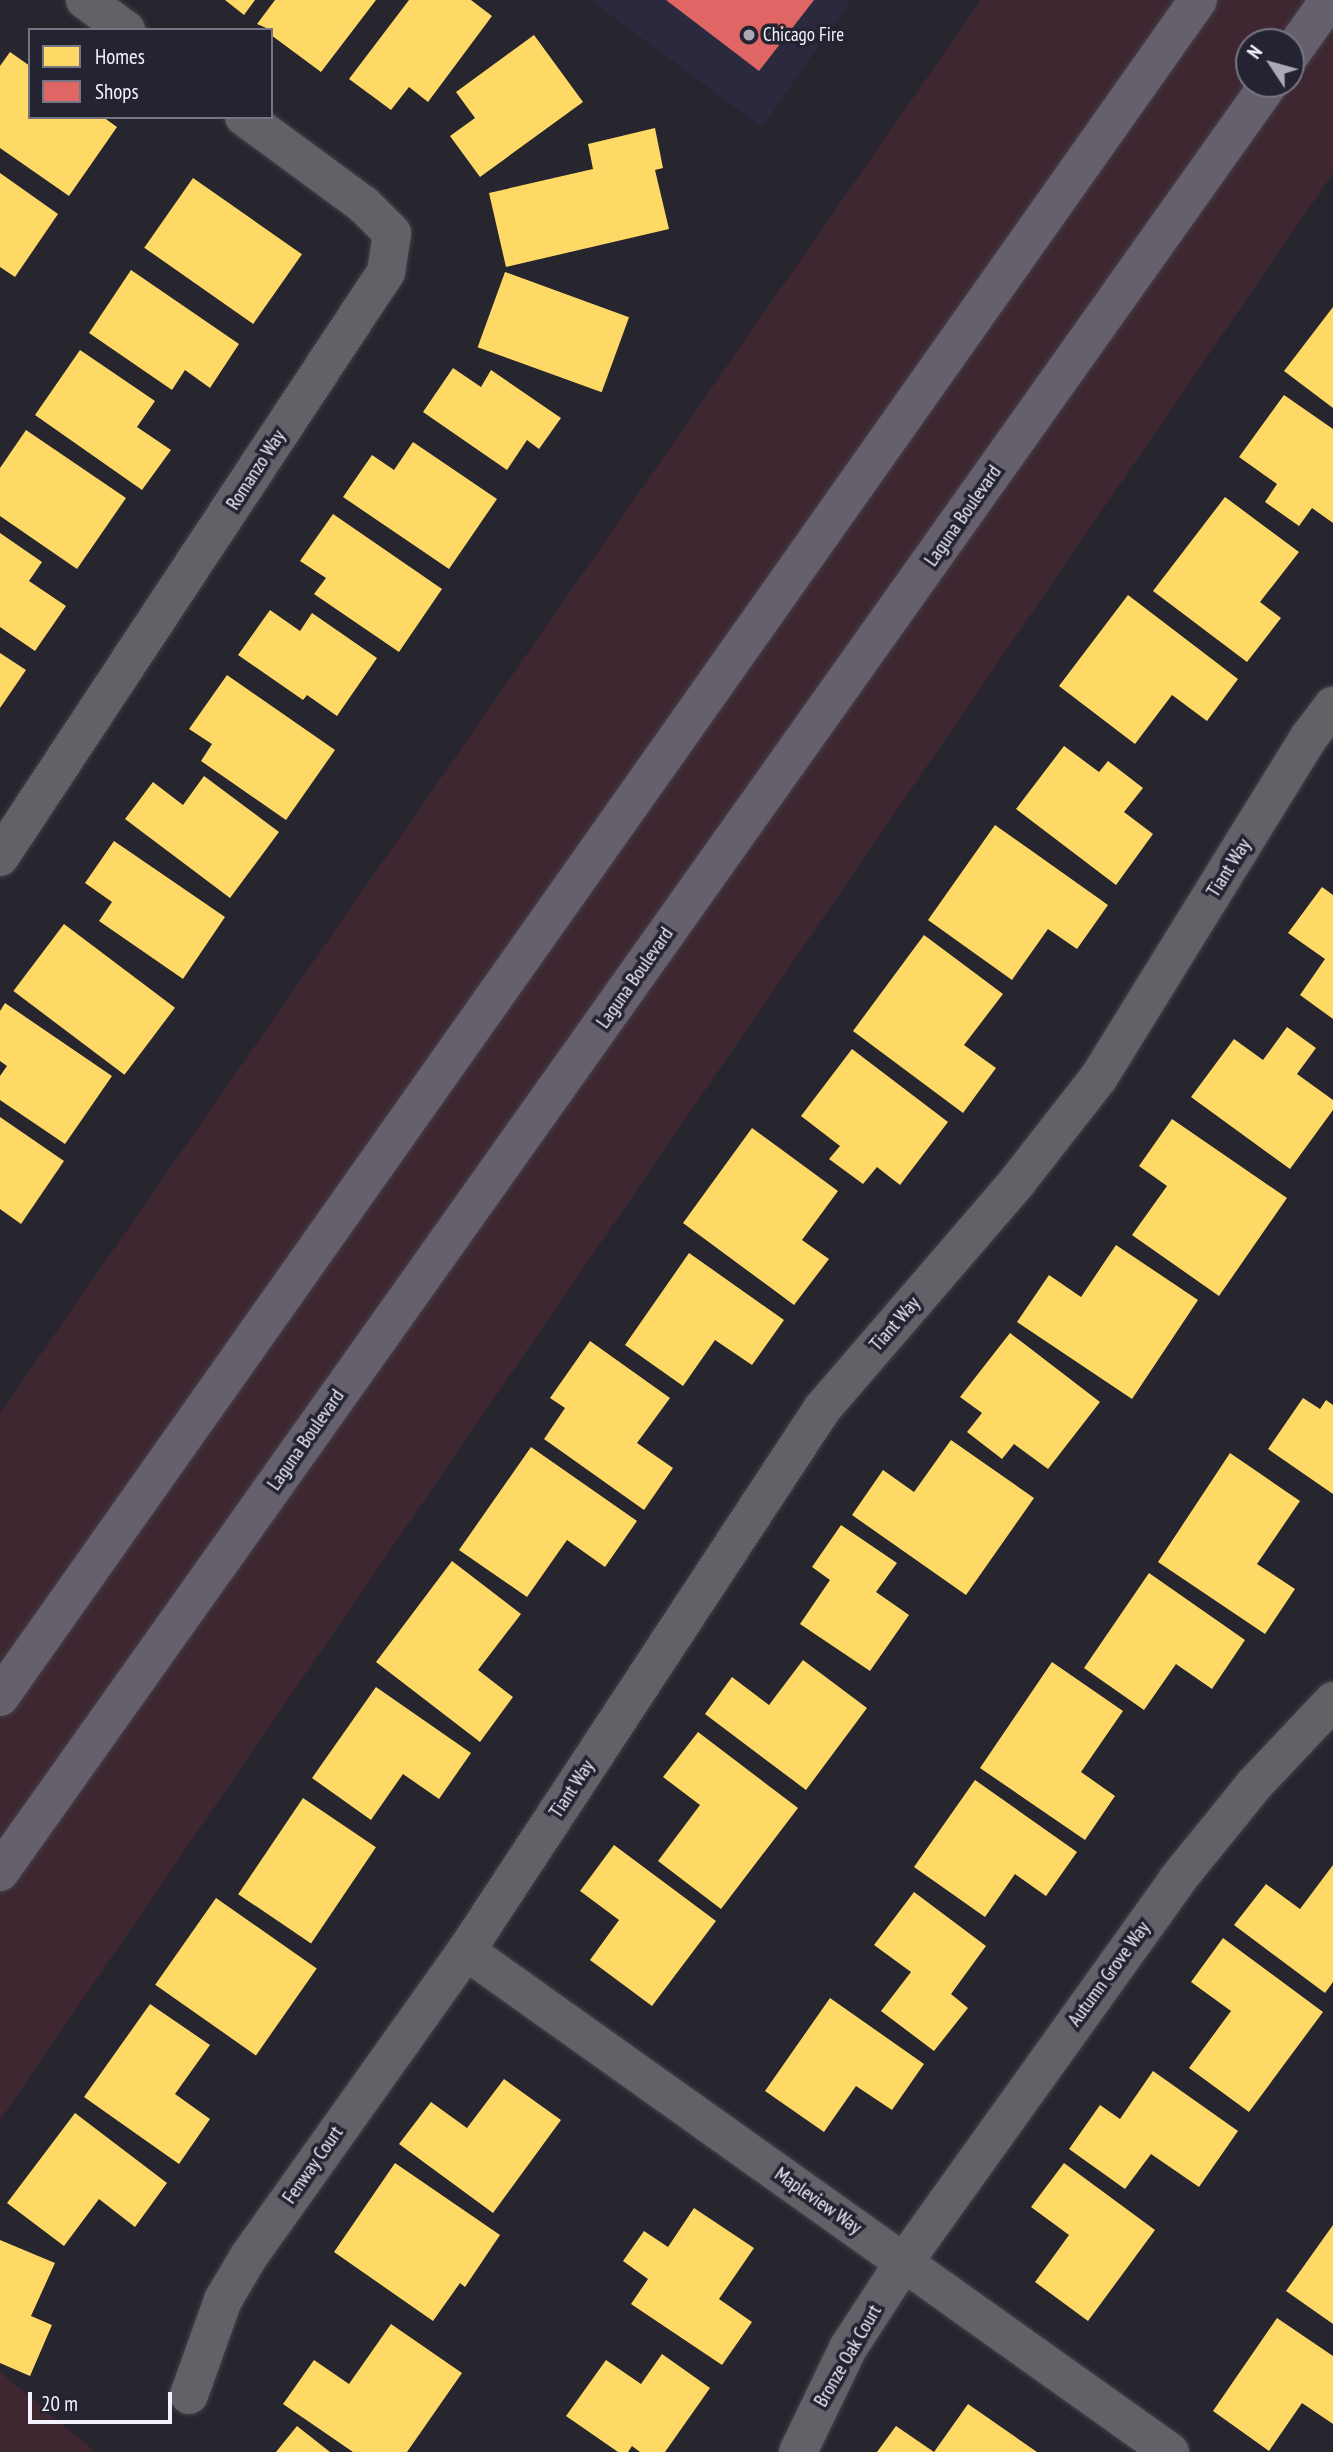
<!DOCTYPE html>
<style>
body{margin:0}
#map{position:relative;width:1333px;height:2452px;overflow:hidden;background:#27262e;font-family:"PT Sans Narrow",sans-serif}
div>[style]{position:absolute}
.built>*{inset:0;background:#2b293e}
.green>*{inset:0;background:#3f2732}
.homes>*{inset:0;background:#ffd966;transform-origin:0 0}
.shops>*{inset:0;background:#e06666}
.roads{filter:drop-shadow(0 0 2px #424148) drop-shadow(0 0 2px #424148)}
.minor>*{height:38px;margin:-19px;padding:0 19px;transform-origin:19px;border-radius:19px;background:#626168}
.major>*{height:38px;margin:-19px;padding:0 19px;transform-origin:19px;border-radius:19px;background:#65606c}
.dots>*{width:19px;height:19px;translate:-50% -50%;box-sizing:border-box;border:4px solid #242332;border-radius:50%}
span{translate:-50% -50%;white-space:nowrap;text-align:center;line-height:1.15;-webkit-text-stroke:7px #242332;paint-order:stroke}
.poi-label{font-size:19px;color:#f2f1fc}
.left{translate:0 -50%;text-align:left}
.street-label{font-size:19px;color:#f2f1fc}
.legend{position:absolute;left:28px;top:28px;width:245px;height:91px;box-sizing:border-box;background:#242332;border:2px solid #767583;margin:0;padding:9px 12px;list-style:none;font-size:21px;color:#f2f1fc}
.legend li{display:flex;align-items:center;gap:14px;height:35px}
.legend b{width:35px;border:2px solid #767583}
.north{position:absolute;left:1235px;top:28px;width:70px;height:70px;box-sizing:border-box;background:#242332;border:2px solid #767583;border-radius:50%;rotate:306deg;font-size:19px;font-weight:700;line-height:28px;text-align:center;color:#f2f1fc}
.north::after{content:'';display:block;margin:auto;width:24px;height:32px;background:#abaab4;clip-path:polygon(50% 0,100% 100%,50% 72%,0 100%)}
.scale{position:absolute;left:28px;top:2392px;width:144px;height:32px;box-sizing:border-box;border:4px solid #f2f1fc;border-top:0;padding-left:9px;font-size:21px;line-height:24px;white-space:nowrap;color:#f2f1fc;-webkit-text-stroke:5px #242332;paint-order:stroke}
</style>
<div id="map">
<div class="built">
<div style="clip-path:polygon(590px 0,851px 0,762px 127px)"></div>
</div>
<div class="green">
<div style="clip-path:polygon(evenodd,981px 0,1333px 0,1333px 173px,0 2120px,0 1413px,981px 0,1249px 42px,1291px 42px,1291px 84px,1249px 84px,1249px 42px)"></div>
<div style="clip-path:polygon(0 2372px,95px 2452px,0 2452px)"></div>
</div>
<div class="homes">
<div style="clip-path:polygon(225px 0,255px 0,244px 15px)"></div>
<div style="clip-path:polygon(275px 0,376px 0,321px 72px,271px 35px,271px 30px,257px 24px)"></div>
<div style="clip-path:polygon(409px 0,471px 0,492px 16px,428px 102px,409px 87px,391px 110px,349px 79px)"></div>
<div style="clip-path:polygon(534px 35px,583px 102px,480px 177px,450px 136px,475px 118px,456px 92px)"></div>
<div style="clip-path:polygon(10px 52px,30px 66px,30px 117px,103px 117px,117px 127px,69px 196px,0 148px,0 66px)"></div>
<div style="clip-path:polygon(655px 128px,663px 168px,655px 170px,669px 229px,506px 267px,489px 193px,593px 169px,588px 144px)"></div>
<div style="clip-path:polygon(0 173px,58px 214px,15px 277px,0 267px)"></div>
<div style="left:193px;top:178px;width:133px;height:85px;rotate:35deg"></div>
<div style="clip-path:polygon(131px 270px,239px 344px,210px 388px,185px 370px,172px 390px,89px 333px)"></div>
<div style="left:505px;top:272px;width:132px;height:80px;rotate:20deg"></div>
<div style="clip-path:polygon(1333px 307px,1333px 408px,1284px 371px)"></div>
<div style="clip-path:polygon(80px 350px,155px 401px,137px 427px,171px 450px,142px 490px,35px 415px)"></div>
<div style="clip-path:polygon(453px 368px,481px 387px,491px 370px,561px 418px,539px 449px,527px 440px,507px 470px,423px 412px)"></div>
<div style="clip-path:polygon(1284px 395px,1333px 429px,1333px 523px,1312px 508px,1299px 526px,1265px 502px,1277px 484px,1239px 457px)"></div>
<div style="clip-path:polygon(26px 430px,126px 498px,77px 569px,0 516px,0 468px)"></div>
<div style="clip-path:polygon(413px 442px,497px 499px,449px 569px,343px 497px,372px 455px,394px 470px)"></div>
<div style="clip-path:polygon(1225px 497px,1299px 552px,1260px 602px,1281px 618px,1247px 662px,1153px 591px)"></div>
<div style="clip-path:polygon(333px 514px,442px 589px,399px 652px,314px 594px,326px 578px,300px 561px)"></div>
<div style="clip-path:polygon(0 533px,42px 562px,29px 581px,66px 606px,35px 651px,0 627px)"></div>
<div style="clip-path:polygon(1128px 595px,1238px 679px,1207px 721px,1172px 695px,1135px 744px,1059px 686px)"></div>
<div style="clip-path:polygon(270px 610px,300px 631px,312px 613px,377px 658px,337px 716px,307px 695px,303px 700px,238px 655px)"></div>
<div style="clip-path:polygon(0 653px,26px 670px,0 708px)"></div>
<div style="clip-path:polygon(227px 675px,335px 750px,286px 820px,201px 761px,212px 744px,189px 729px)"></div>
<div style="clip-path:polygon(1064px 746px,1099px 772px,1108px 761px,1143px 788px,1124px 812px,1153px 834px,1116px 885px,1016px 809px)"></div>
<div style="clip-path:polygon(204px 776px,279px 832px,230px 898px,125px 819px,153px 782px,183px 805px)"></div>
<div style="clip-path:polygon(995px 825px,1108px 905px,1077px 949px,1048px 929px,1012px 980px,928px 920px)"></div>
<div style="clip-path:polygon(114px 841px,225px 917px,183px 979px,99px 921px,112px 902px,85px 883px)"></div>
<div style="clip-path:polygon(1322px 887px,1333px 895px,1333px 1019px,1300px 995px,1325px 959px,1288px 933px)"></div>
<div style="left:64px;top:924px;width:139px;height:84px;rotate:37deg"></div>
<div style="clip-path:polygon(924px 935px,1003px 994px,964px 1045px,996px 1068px,963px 1113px,853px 1031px)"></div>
<div style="clip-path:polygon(5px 1003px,112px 1076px,65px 1144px,0 1100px,0 1076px,7px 1066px,0 1061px,0 1011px)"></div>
<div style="clip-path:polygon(1287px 1027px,1316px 1048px,1297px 1074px,1333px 1100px,1333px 1110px,1290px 1169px,1191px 1097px,1234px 1039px,1263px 1060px)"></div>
<div style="clip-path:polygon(852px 1049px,948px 1122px,900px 1185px,877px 1167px,863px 1184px,829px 1159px,840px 1146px,801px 1116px)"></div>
<div style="clip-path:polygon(0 1117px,64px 1161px,21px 1224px,0 1209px)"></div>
<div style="clip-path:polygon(1172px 1119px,1287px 1198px,1219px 1296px,1132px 1235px,1167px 1186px,1139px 1166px)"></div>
<div style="clip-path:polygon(752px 1128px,838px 1191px,802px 1240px,829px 1259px,794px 1305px,683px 1223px)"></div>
<div style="clip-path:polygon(1116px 1245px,1198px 1300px,1132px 1399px,1017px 1322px,1049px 1275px,1081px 1297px)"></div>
<div style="clip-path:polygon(689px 1253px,784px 1320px,752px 1365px,715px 1340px,683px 1386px,625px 1345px)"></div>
<div style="clip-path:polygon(1010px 1333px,1100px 1402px,1048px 1469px,1014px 1444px,1002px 1459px,967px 1432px,982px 1413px,960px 1397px)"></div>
<div style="clip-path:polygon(590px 1341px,670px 1398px,637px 1443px,673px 1468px,644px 1510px,544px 1439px,565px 1408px,550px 1398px)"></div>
<div style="clip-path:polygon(1303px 1398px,1320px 1409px,1326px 1400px,1333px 1405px,1333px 1494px,1268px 1449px)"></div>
<div style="clip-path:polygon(951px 1440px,1034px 1498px,966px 1595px,852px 1515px,883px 1470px,914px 1492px)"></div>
<div style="clip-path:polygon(531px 1447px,637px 1521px,605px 1567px,567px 1540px,527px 1597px,459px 1550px)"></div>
<div style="clip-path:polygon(1230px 1453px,1300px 1501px,1257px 1564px,1295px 1589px,1265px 1634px,1158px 1562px)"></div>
<div style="clip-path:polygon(841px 1525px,897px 1563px,876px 1592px,909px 1615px,870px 1671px,800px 1624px,830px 1580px,812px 1567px)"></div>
<div style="clip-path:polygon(452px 1561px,521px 1614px,478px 1670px,513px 1697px,480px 1742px,376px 1662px)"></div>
<div style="clip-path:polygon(1149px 1573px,1245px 1640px,1212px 1689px,1176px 1664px,1144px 1710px,1084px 1668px)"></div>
<div style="clip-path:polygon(803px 1660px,867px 1708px,806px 1790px,705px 1714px,732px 1677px,769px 1705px)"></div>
<div style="clip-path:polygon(1052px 1662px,1123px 1711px,1081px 1772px,1115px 1796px,1085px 1840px,980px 1768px)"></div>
<div style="clip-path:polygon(376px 1687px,471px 1753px,439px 1799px,403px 1774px,371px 1820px,312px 1778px)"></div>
<div style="clip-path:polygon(698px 1732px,798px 1808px,721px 1909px,658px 1861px,700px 1805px,663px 1777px)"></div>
<div style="clip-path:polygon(975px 1780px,1077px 1852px,1046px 1896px,1015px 1874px,985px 1917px,914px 1867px)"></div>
<div style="left:303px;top:1798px;width:88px;height:116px;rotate:34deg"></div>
<div style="clip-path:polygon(614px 1845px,716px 1921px,652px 2006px,590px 1960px,619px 1920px,580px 1891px)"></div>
<div style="clip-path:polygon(1333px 1865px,1333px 1982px,1325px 1993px,1234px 1925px,1266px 1884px,1300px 1909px)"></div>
<div style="clip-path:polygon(914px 1892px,986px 1946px,951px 1994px,968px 2008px,934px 2051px,881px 2011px,911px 1972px,874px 1945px)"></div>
<div style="left:216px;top:1898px;width:123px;height:106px;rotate:35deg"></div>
<div style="clip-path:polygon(1223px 1938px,1323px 2012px,1249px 2112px,1189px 2068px,1231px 2011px,1191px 1982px)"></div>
<div style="clip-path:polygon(830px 1998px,924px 2064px,892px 2110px,856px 2086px,824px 2132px,765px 2091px)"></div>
<div style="clip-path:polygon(150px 2004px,210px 2045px,175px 2094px,210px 2119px,179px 2164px,84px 2097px)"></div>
<div style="clip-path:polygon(1153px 2071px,1238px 2131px,1199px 2187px,1151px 2154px,1125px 2189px,1069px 2149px,1100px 2105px,1120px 2119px)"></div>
<div style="clip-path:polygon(504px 2079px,561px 2120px,493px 2213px,399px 2144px,431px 2102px,467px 2128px)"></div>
<div style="clip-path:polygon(75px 2113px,167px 2183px,135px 2227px,99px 2199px,64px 2246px,7px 2203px)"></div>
<div style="clip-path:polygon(395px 2163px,500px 2235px,465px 2287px,460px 2283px,433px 2321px,334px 2252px)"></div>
<div style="clip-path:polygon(1064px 2163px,1155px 2230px,1088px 2321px,1035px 2282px,1069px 2235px,1031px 2207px)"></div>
<div style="clip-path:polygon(694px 2208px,754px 2248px,719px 2299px,752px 2322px,722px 2365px,631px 2304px,648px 2279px,623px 2261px,644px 2231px,668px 2247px)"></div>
<div style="clip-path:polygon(1333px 2225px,1333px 2324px,1286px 2291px)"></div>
<div style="clip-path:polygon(0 2240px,55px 2263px,31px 2316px,52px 2325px,30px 2376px,0 2363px)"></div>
<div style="clip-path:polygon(1277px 2318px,1333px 2356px,1333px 2424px,1302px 2403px,1269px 2451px,1213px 2411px)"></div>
<div style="clip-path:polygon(391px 2324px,462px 2373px,407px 2452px,353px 2452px,283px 2404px,314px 2360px,349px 2384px)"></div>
<div style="clip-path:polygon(662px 2354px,710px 2388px,665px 2452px,640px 2452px,632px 2446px,628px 2452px,618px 2452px,566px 2416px,606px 2360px,641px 2384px)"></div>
<div style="clip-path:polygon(968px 2404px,1037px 2452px,877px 2452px,896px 2426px,934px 2452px)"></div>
<div style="clip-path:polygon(297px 2426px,330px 2452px,276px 2452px)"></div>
</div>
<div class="shops">
<div style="clip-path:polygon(666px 0,814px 0,759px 71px)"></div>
</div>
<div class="roads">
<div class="minor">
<div style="left:85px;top:0;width:51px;rotate:36.2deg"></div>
<div style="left:0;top:857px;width:701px;rotate:-56.58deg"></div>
<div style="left:386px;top:272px;width:39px;rotate:-81deg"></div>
<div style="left:392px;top:233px;width:40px;rotate:-135deg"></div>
<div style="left:364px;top:205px;width:149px;rotate:-143.7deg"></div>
<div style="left:466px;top:1951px;width:864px;rotate:35.44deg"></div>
<div style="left:189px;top:2395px;width:101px;rotate:-70.3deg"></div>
<div style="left:223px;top:2300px;width:51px;rotate:-59.4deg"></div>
<div style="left:249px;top:2256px;width:374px;rotate:-54.6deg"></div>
<div style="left:466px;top:1951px;width:648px;rotate:-56.7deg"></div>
<div style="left:822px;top:1409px;width:299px;rotate:-49.3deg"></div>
<div style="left:1017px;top:1182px;width:133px;rotate:-52deg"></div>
<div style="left:1099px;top:1077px;width:401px;rotate:-58.3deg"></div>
<div style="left:1310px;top:736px;width:38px;rotate:-53deg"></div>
<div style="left:798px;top:2452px;width:115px;rotate:-64.3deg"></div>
<div style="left:848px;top:2348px;width:103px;rotate:-56.9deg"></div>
<div style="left:904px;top:2262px;width:470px;rotate:-54.4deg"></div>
<div style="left:1177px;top:1880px;width:121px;rotate:-51deg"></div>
<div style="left:1253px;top:1786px;width:117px;rotate:-46.7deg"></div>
</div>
<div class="major">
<div style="left:1291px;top:54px;width:66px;rotate:-54.9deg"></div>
<div style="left:0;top:1697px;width:2077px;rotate:-54.78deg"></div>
<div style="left:0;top:1872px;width:2193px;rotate:-54.64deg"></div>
</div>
</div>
<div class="dots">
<div style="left:749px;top:35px;background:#abaab4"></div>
</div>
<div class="poi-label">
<span class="left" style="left:763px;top:35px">Chicago Fire</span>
</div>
<div class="street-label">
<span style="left:256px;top:470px;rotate:-57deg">Romanzo Way</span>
<span style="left:963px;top:516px;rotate:-55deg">Laguna Boulevard</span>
<span style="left:1229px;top:868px;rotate:-58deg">Tiant Way</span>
<span style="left:635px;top:978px;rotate:-55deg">Laguna Boulevard</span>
<span style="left:895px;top:1324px;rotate:-49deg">Tiant Way</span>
<span style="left:306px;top:1440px;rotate:-55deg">Laguna Boulevard</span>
<span style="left:572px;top:1789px;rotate:-57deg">Tiant Way</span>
<span style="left:1109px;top:1974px;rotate:-54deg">Autumn Grove Way</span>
<span style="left:313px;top:2165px;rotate:-55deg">Fenway Court</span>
<span style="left:818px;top:2201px;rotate:35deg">Mapleview Way</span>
<span style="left:848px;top:2356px;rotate:-60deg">Bronze Oak Court</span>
</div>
<ul class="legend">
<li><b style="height:19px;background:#ffd966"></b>Homes</li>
<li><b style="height:19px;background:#e06666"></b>Shops</li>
</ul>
<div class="north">N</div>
<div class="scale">20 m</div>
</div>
